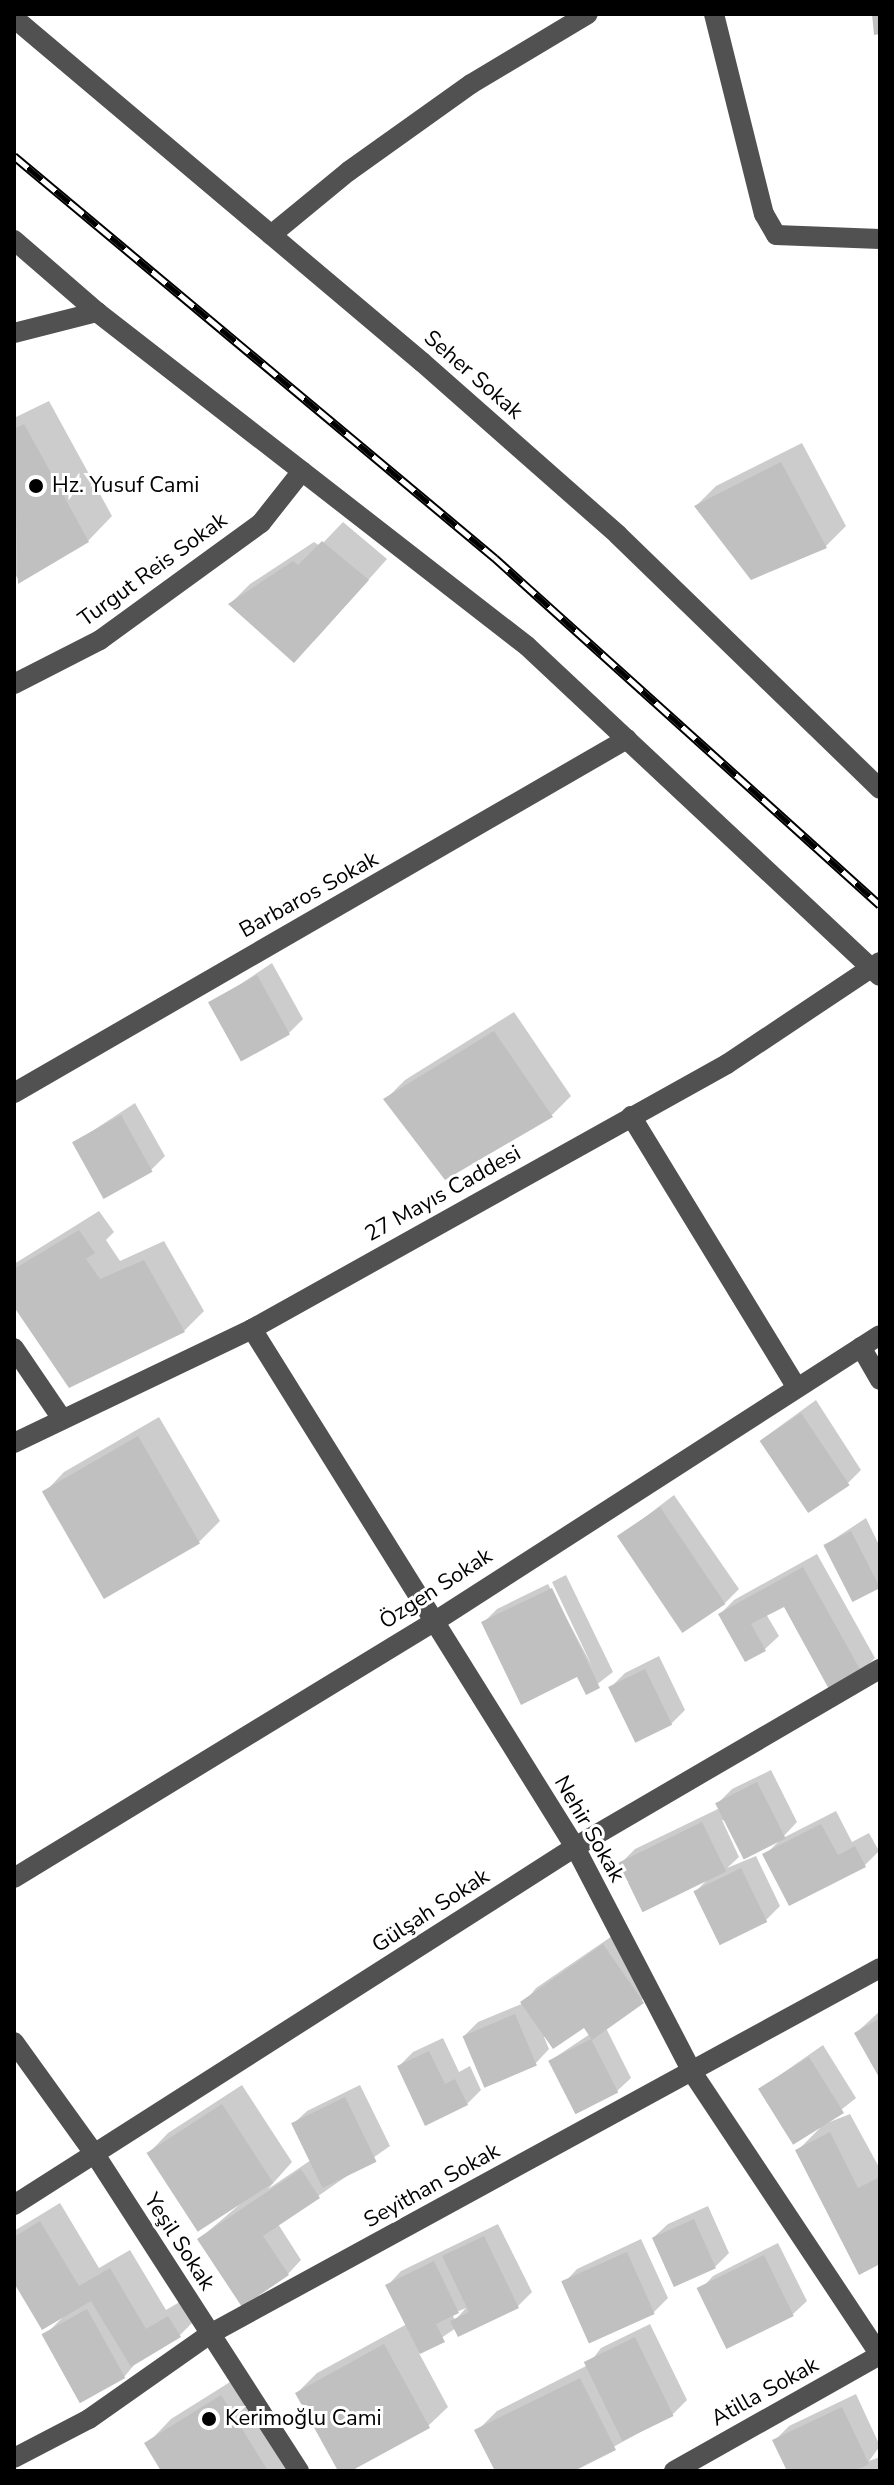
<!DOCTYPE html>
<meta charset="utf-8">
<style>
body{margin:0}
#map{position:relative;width:894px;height:2485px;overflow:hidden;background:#fff;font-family:"Nunito Sans",sans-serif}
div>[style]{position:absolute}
.shadow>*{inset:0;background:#0003}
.building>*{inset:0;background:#c0c0c0;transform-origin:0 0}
.minor>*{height:20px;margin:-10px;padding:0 10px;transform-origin:10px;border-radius:10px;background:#515151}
.rail>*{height:9px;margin-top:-4.5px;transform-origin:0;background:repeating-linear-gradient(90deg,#fff 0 18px,#000 0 36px);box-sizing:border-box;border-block:2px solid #000}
.dots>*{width:22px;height:22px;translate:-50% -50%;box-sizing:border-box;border:4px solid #fff;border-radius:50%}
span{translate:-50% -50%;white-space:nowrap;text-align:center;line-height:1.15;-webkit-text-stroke:6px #fff;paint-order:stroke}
.street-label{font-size:22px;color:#000}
.poi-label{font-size:22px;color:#000}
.left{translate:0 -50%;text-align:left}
.frame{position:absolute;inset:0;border:16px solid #000;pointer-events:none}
</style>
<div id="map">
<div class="shadow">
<div style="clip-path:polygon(49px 401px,112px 516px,88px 541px,19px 581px,14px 572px,14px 418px)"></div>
<div style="clip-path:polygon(802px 443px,846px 526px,826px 546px,752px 577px,696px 506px,716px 486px)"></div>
<div style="clip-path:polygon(343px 522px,387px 559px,314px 641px,230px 604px,250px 584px,314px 542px,320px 546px)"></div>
<div style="clip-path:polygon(272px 963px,303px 1019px,289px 1033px,211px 1004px)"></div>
<div style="clip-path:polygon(514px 1012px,571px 1096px,552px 1115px,386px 1099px,405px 1080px)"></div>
<div style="clip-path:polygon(135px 1103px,165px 1156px,151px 1170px,74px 1143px)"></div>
<div style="clip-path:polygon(99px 1211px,114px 1232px,106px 1240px,120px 1261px,164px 1241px,204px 1311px,184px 1331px,14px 1304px,14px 1264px)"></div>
<div style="clip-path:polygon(816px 1400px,861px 1470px,847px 1484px,761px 1440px)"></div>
<div style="clip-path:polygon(159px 1417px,220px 1521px,200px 1541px,106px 1597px,45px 1492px,64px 1472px)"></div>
<div style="clip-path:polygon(674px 1495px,739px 1589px,725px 1603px,619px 1537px)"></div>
<div style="clip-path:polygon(866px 1518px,880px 1547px,880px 1587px,853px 1601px,825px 1545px)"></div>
<div style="clip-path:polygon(817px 1554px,875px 1658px,861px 1672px,785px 1604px,766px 1614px,779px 1636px,765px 1649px,720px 1614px,734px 1600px)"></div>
<div style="clip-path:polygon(566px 1575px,613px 1672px,587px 1692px,578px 1674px,483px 1623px,497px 1609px,548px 1584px,592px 1666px,552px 1582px)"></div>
<div style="clip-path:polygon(659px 1656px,685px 1710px,671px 1724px,611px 1687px,625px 1673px)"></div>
<div style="clip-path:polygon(771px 1770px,797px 1822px,781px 1839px,836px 1811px,852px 1842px,869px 1833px,879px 1851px,865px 1865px,765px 1855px,782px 1838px,722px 1820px,739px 1857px,727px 1868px,756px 1856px,780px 1906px,766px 1920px,720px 1942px,695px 1892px,707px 1880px,621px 1863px,635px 1849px,720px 1808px,718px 1803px,732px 1789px)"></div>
<div style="clip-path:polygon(618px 1932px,657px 1988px,606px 2028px,631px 2078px,617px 2091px,551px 2060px,590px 2034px,584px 2025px,544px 2037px,549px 2049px,536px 2063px,464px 2036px,478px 2022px,524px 2003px,536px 1988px)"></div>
<div style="clip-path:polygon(880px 2011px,880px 2075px,856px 2033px)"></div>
<div style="clip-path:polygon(443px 2038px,459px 2072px,470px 2066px,481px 2090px,467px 2104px,399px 2066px,413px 2052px)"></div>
<div style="clip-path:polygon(823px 2045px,856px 2098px,822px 2125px,850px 2114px,880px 2169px,880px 2262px,798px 2150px,820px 2128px,760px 2089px)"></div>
<div style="clip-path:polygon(242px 2085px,292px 2162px,268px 2189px,311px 2160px,293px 2124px,307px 2111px,360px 2085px,390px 2146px,278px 2224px,301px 2260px,288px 2274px,199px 2239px,252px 2194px,149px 2153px,168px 2133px)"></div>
<div style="clip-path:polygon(60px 2203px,99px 2268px,130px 2250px,166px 2310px,188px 2297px,199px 2316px,179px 2336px,138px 2360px,125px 2376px,82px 2401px,45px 2335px,63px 2317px,14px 2279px,14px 2231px)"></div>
<div style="clip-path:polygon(708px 2206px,729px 2253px,715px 2267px,654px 2237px,668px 2224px)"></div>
<div style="clip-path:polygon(evenodd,498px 2224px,532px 2292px,518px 2306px,456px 2328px,419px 2353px,448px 2407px,428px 2426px,340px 2471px,297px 2393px,317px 2373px,407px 2324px,388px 2285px,401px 2271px,498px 2224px,466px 2308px,455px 2320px,452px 2314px,466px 2308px)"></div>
<div style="clip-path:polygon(641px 2239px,668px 2298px,654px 2312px,564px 2283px,577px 2269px)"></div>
<div style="clip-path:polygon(778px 2243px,807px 2301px,793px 2314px,700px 2290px,713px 2276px)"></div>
<div style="clip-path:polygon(650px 2324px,687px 2400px,673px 2414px,570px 2471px,497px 2471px,477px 2431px,497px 2411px,588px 2365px,601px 2348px)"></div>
<div style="clip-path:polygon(246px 2372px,294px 2471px,164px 2471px,147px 2444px,171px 2419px)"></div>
<div style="clip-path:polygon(856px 2394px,880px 2446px,869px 2461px,880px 2457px,880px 2471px,857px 2471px,863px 2466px,850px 2471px,790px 2471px,775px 2440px,789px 2426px)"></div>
</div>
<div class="building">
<div style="clip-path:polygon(872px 14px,880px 14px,880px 34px,874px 35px)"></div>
<div style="clip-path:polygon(24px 424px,89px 542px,18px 584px,14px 429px)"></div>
<div style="clip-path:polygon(781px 462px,827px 548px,751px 580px,694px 506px)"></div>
<div style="clip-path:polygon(322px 541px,369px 580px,294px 663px,228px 604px,293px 561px,298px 565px)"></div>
<div style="left:257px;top:975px;width:68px;height:56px;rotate:61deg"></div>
<div style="clip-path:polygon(494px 1031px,553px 1117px,445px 1180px,383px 1099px)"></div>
<div style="left:121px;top:1115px;width:65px;height:56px;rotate:61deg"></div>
<div style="clip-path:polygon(79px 1230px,95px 1253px,86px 1259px,100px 1279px,144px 1260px,185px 1332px,69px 1388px,14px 1307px,14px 1269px)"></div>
<div style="left:801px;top:1413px;width:87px;height:50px;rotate:56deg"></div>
<div style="left:138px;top:1436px;width:124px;height:111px;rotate:60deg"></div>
<div style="left:660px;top:1507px;width:117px;height:52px;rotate:56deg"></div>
<div style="left:851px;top:1531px;width:64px;height:31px;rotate:63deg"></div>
<div style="clip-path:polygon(803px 1567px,862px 1673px,830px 1691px,784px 1607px,751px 1624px,766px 1651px,745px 1662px,718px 1614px)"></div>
<div style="clip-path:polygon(552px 1588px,600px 1688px,586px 1695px,577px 1677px,521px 1705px,481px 1622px)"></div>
<div style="left:645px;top:1669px;width:62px;height:41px;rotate:64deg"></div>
<div style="left:757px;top:1782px;width:63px;height:47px;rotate:63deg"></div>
<div style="left:702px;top:1822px;width:55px;height:93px;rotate:64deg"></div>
<div style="clip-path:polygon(821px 1824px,838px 1855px,855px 1846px,866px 1867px,789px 1906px,762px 1854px)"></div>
<div style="left:741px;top:1868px;width:60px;height:53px;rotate:64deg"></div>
<div style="clip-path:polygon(603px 1944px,644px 2003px,592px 2040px,584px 2028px,553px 2049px,520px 2002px)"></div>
<div style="left:515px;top:2014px;width:56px;height:57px;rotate:67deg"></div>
<div style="clip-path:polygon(880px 2018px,880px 2079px,854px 2033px)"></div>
<div style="left:591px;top:2039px;width:60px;height:48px;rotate:63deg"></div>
<div style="clip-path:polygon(429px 2051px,445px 2084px,455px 2079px,468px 2105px,425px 2126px,397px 2066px)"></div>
<div style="left:809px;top:2057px;width:66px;height:60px;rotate:58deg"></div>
<div style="left:345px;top:2097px;width:72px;height:60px;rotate:64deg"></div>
<div style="left:222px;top:2104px;width:94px;height:90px;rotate:57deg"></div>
<div style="clip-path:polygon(830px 2132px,858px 2188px,880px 2177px,880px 2264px,859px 2275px,795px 2150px)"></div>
<div style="clip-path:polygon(301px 2169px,320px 2198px,263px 2236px,289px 2275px,242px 2307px,197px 2239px)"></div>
<div style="left:694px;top:2219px;width:54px;height:46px;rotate:66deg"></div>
<div style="clip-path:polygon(40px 2221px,79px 2286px,110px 2268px,146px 2329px,168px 2316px,181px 2337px,131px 2367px,91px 2301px,42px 2330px,14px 2283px,14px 2237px)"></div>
<div style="clip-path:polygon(484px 2236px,519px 2308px,458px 2337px,450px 2321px,469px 2312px,442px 2256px)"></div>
<div style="left:627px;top:2252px;width:68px;height:72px;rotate:66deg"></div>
<div style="left:764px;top:2255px;width:68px;height:75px;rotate:64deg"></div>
<div style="clip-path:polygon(434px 2261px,459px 2313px,436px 2324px,445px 2342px,420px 2354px,385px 2285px)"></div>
<div style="left:87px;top:2309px;width:79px;height:52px;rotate:61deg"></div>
<div style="left:635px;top:2337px;width:88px;height:57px;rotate:64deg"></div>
<div style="clip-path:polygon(384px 2344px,430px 2428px,351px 2471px,338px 2471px,295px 2393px)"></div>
<div style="clip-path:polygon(580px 2378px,616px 2450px,574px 2471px,495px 2471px,474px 2430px)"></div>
<div style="clip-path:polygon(221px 2395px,268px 2471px,161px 2471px,144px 2443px)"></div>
<div style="clip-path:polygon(842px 2407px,869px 2464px,855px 2471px,787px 2471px,772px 2440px)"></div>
</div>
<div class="minor">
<div style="left:714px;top:14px;width:206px;rotate:76deg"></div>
<div style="left:764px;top:214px;width:24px;rotate:60deg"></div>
<div style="left:776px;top:235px;width:104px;rotate:2.2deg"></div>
<div style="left:14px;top:18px;width:534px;rotate:40.14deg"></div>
<div style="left:422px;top:362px;width:261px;rotate:41.4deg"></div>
<div style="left:618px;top:535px;width:365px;rotate:44.1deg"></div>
<div style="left:271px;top:235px;width:101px;rotate:-39.4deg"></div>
<div style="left:349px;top:171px;width:150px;rotate:-35.5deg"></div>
<div style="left:471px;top:84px;width:136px;rotate:-30.9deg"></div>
<div style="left:14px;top:240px;width:110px;rotate:40.9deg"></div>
<div style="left:97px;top:312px;width:544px;rotate:37.84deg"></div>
<div style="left:527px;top:646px;width:483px;rotate:43.1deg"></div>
<div style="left:14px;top:333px;width:86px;rotate:-14.2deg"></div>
<div style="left:14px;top:684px;width:97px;rotate:-27.1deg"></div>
<div style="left:100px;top:640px;width:199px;rotate:-36deg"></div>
<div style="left:261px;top:523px;width:66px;rotate:-51.7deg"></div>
<div style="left:14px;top:1093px;width:708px;rotate:-30.01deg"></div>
<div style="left:631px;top:1116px;width:316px;rotate:58.6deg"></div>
<div style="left:252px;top:1329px;width:610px;rotate:58.05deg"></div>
<div style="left:575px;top:1847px;width:254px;rotate:62.5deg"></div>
<div style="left:692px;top:2072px;width:340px;rotate:56.4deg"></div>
<div style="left:861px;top:1347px;width:38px;rotate:60deg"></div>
<div style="left:14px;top:1348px;width:86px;rotate:55.9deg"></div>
<div style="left:14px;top:1443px;width:264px;rotate:-25.6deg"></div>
<div style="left:252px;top:1329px;width:544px;rotate:-29.16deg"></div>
<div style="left:727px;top:1064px;width:184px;rotate:-33.7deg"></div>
<div style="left:14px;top:1878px;width:492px;rotate:-31.4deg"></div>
<div style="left:434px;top:1622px;width:530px;rotate:-32.76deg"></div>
<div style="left:14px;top:2042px;width:140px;rotate:54.3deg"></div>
<div style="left:96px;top:2156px;width:375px;rotate:57.2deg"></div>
<div style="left:14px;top:2205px;width:665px;rotate:-32.54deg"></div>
<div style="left:575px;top:1847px;width:353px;rotate:-30.3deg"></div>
<div style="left:14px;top:2458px;width:85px;rotate:-27.5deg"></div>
<div style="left:89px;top:2419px;width:148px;rotate:-35.1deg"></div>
<div style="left:210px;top:2334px;width:763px;rotate:-28.65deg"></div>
<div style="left:674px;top:2471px;width:236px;rotate:-29.4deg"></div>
</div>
<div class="rail">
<div style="left:14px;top:156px;width:627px;rotate:39.89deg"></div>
<div style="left:495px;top:558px;width:518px;rotate:42.03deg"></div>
</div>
<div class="dots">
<div style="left:36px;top:486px;background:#000"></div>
<div style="left:209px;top:2419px;background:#000"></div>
</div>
<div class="street-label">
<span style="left:473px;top:375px;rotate:41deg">Seher Sokak</span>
<span style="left:153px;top:570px;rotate:-36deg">Turgut Reis Sokak</span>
<span style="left:309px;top:895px;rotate:-29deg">Barbaros Sokak</span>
<span style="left:443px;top:1194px;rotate:-29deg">27 Mayıs Caddesi</span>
<span style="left:436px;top:1589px;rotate:-33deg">Özgen Sokak</span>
<span style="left:589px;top:1829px;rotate:60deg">Nehir Sokak</span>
<span style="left:431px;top:1911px;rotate:-33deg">Gülşah Sokak</span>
<span style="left:432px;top:2186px;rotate:-29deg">Seyithan Sokak</span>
<span style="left:179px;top:2242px;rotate:57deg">Yeşil Sokak</span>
<span style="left:765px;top:2392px;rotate:-29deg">Atilla Sokak</span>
</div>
<div class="poi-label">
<span class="left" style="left:52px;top:486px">Hz. Yusuf Cami</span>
<span class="left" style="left:225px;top:2419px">Kerimoğlu Cami</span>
</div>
<div class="frame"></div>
</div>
